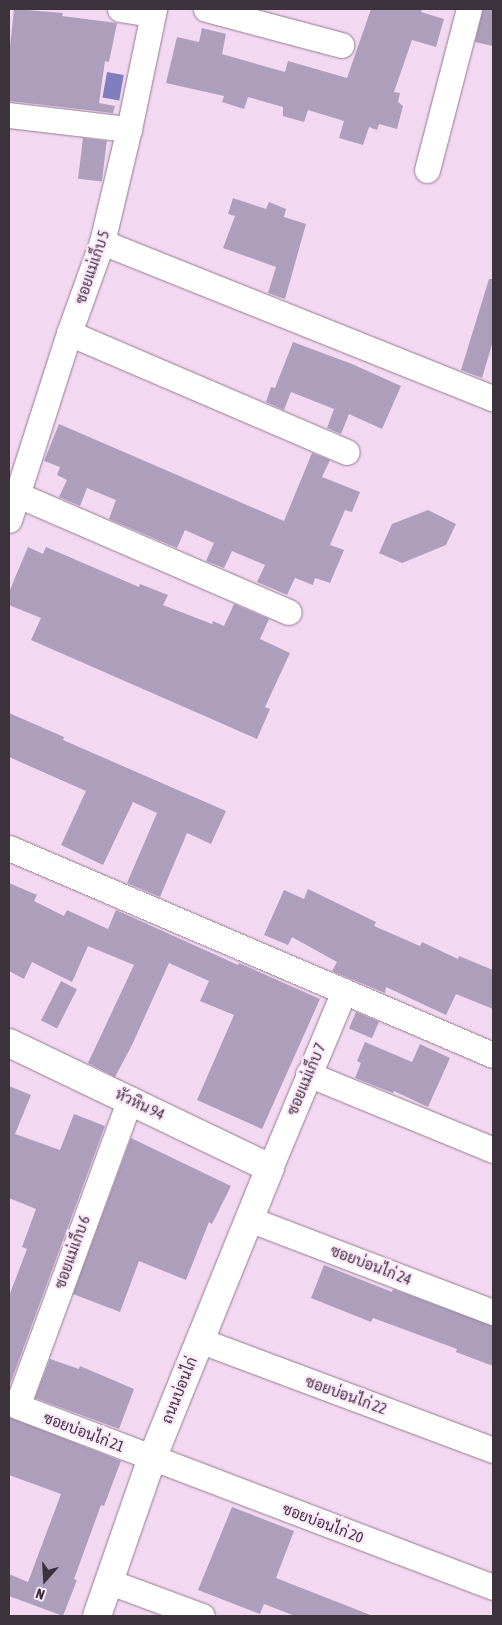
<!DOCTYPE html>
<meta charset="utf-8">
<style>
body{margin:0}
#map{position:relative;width:502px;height:1625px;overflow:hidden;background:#f3d8f1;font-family:"Asap Condensed",Sarabun,sans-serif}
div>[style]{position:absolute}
.water>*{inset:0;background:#817ebe;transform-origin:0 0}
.building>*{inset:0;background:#ad9fbc;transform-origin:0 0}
.roads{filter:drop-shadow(0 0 1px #927a91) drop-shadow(0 0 1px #927a91)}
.minor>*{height:25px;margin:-12.5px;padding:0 12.5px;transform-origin:12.5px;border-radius:12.5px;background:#fff}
.tertiary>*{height:28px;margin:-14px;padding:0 14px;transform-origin:14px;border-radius:14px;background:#fff}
span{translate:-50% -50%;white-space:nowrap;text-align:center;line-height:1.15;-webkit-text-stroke:4.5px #fde7fb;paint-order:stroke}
.street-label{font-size:15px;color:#3c323c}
.frame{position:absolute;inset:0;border:10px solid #3c323c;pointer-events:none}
.north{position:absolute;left:20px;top:1555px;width:50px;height:50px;-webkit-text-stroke:4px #fde7fb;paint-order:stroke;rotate:199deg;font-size:14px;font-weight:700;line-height:20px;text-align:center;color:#3c323c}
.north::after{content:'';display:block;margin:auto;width:18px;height:22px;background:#3c323c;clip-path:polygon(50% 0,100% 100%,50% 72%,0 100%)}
</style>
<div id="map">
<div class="water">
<div style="left:107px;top:72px;width:17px;height:26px;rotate:10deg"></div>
</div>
<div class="building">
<div style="clip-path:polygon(14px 9px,63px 13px,62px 16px,117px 23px,109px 62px,105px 61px,99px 103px,115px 106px,113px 113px,9px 101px,9px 56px)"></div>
<div style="clip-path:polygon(371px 9px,422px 9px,421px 12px,444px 19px,436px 47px,412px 40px,394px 92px,400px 93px,398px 102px,403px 106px,397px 129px,379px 124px,377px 130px,369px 127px,363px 145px,339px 138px,344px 121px,308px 110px,304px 122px,283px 116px,283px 107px,248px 97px,244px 109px,222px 102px,224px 96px,166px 83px,177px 37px,199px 42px,202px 28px,226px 34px,222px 54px,285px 72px,288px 61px,347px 78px)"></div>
<div style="clip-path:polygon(483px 9px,493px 9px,493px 46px,475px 42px)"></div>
<div style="left:83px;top:138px;width:24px;height:41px;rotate:7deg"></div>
<div style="clip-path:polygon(233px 198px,266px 209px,269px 202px,286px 209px,284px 217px,306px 224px,285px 299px,268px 293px,276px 267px,223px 248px,235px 216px,228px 214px)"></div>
<div style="clip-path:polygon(489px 279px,493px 279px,493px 341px,482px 378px,461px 370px)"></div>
<div style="clip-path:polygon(293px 342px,352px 364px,401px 386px,382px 429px,349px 414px,341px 434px,327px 428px,334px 409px,291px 392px,284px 410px,266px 402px,271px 387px,275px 388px)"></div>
<div style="clip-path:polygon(59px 424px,284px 521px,312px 453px,330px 460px,322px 477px,360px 492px,352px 512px,345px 510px,330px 545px,344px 550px,330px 583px,315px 578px,313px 585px,295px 578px,287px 595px,257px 582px,265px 565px,232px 551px,224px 568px,206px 561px,214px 543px,185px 530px,177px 548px,109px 519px,116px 500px,87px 488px,80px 506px,59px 497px,67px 480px,57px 475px,60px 467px,44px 461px)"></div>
<div style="clip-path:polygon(428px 510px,456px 524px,446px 545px,402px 563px,379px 553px,392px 524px)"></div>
<div style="clip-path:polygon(28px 547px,43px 554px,46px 547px,139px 587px,140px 584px,168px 595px,163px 605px,212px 624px,213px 621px,224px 626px,234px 604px,269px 619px,260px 639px,290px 653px,265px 707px,270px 709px,257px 739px,31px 640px,41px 618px,9px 605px,9px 592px)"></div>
<div style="clip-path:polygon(9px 713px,64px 737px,63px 740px,226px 811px,211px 844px,187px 833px,160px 897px,127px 883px,157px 813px,133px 802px,103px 865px,61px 845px,86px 791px,9px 757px)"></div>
<div style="clip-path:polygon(9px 883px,37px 895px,34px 901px,64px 916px,67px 910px,108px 929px,116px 910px,238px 965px,239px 963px,320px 999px,262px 1129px,197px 1100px,234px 1015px,200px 1001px,209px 981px,169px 963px,132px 1045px,115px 1077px,88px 1063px,134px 965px,88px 946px,72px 982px,32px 962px,24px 979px,9px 971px)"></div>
<div style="clip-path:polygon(308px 889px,376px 922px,374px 926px,420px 946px,422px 942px,458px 959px,459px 956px,493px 970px,493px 1009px,456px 994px,446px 1015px,386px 987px,385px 993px,332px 971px,337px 962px,292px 937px,288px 945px,264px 935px,284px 890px,304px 899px)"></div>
<div style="left:61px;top:981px;width:18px;height:44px;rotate:27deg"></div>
<div style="left:356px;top:1012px;width:25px;height:18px;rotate:23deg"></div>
<div style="clip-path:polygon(365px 1042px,412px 1062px,420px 1044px,450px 1058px,428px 1107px,394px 1091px,393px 1093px,355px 1078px,361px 1063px,357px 1061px)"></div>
<div style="clip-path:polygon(9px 1086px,31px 1095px,15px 1134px,60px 1150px,74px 1114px,105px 1126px,9px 1387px,9px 1296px,27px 1249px,22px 1247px,36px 1209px,9px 1198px)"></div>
<div style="clip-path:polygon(131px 1138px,231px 1186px,212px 1224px,209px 1222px,186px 1280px,139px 1261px,120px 1312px,73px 1294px)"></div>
<div style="clip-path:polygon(324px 1265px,392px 1292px,393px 1289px,493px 1326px,493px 1366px,456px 1352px,457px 1349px,373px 1318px,371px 1322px,311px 1298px)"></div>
<div style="clip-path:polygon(50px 1359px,79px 1369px,80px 1366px,134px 1389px,119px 1429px,35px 1398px)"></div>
<div style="clip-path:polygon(9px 1417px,121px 1461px,104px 1506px,101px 1505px,74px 1579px,77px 1580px,63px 1616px,9px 1596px,9px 1574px,28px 1582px,61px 1494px,9px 1475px)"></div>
<div style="clip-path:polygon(232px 1507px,294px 1531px,276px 1578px,373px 1616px,295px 1616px,264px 1604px,260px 1614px,198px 1590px)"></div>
</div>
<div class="roads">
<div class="minor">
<div style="left:120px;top:9px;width:33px;rotate:9deg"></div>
<div style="left:206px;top:9px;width:140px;rotate:14.9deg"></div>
<div style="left:9px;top:115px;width:121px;rotate:6.7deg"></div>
<div style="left:427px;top:170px;width:166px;rotate:-75.4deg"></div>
<div style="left:102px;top:242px;width:421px;rotate:21.8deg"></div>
<div style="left:69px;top:333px;width:302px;rotate:23.2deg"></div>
<div style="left:16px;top:494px;width:297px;rotate:23.4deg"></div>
<div style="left:9px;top:520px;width:196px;rotate:-72.2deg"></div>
<div style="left:69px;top:333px;width:97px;rotate:-70.1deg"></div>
<div style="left:102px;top:242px;width:116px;rotate:-76.6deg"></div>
<div style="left:129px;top:129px;width:123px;rotate:-78.2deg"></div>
<div style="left:9px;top:848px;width:526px;rotate:23.16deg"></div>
<div style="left:308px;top:1074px;width:200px;rotate:22.3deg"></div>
<div style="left:130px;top:1099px;width:327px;rotate:110.2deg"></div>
<div style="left:17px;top:1406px;width:509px;rotate:20.82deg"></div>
<div style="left:270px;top:1168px;width:192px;rotate:-67.3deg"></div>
<div style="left:249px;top:1219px;width:261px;rotate:20.9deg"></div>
<div style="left:199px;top:1340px;width:314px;rotate:20.5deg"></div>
<div style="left:110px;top:1582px;width:98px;rotate:20.3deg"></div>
</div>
<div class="tertiary">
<div style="left:9px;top:1043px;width:289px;rotate:25.6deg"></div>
<div style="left:270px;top:1168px;width:313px;rotate:112.1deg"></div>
<div style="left:152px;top:1458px;width:167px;rotate:109.2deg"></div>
</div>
</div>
<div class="street-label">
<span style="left:92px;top:267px;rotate:-71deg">ซอยแม่เก็บ 5</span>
<span style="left:306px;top:1079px;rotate:-67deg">ซอยแม่เก็บ 7</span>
<span style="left:140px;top:1104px;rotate:26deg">หัวหิน 94</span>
<span style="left:72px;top:1252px;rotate:-70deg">ซอยแม่เก็บ 6</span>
<span style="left:371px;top:1265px;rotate:21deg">ซอยบ่อนไก่ 24</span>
<span style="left:179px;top:1390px;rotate:-68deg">ถนนบ่อนไก่</span>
<span style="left:346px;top:1395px;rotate:20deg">ซอยบ่อนไก่ 22</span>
<span style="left:84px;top:1432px;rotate:21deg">ซอยบ่อนไก่ 21</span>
<span style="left:323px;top:1523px;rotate:21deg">ซอยบ่อนไก่ 20</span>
</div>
<div class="frame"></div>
<div class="north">N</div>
</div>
